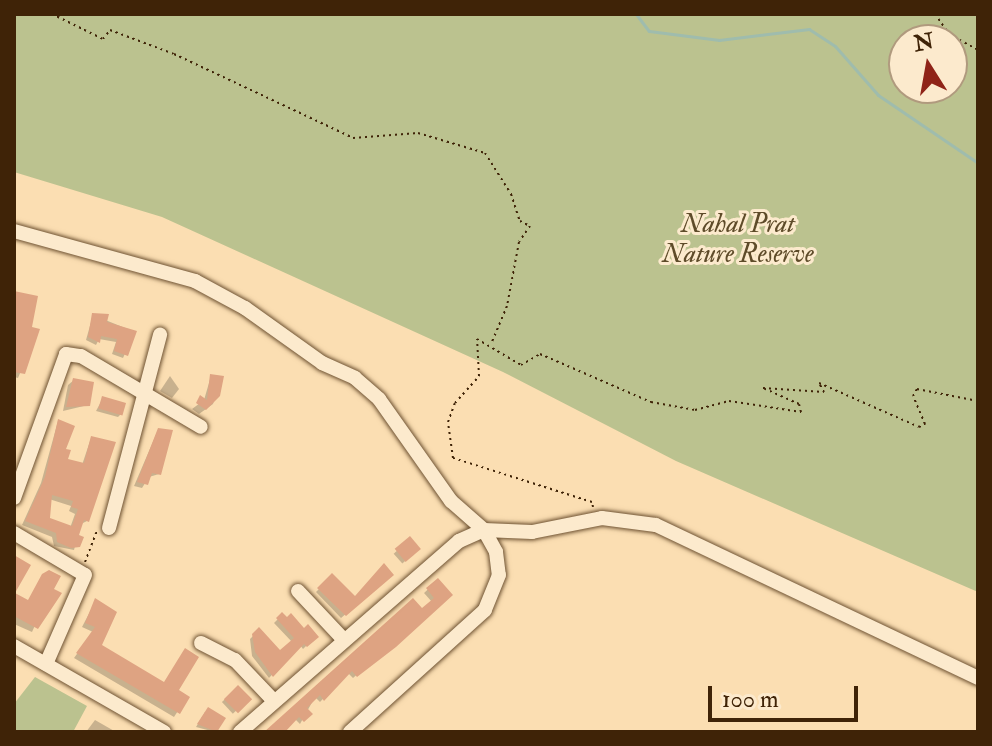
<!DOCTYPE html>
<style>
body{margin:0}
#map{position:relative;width:992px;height:746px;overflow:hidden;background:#fbdeb2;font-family:"IM FELL Double Pica",serif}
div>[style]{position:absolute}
.green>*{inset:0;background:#bbc28f}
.shadow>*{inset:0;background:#0003;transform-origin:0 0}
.stream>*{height:3px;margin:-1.5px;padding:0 1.5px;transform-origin:1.5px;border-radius:1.5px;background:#9fbcad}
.building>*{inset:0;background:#dea382;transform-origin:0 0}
.path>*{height:2px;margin-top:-1px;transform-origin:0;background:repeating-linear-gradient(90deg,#3f2307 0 2px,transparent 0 6px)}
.roads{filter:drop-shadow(0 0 2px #6e5232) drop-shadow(0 0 2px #6e5232)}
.minor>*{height:14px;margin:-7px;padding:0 7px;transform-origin:7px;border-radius:7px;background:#fceacd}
span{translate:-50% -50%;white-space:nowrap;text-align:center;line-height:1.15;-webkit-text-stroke:6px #fceacd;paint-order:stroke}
.park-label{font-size:26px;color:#5e4b29;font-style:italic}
.frame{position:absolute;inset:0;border:16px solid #3f2307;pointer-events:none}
.north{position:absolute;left:888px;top:24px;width:80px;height:80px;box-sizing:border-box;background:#fceacd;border:2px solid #b09a7e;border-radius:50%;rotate:349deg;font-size:22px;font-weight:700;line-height:32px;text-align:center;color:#3f2307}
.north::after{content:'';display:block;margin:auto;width:28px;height:36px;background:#8f2418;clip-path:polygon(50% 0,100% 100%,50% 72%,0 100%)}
.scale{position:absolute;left:708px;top:686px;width:150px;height:36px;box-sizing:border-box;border:4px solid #3f2307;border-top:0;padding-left:10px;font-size:24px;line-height:28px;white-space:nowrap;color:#3f2307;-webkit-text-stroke:6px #fceacd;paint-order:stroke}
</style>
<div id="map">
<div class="green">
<div style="clip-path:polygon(evenodd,14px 14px,978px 14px,978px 592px,676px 461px,503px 372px,162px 217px,14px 172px,14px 14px,904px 40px,952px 40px,952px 88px,904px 88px,904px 40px)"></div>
<div style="clip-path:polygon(35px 677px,87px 706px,73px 732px,14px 732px,14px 704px)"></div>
</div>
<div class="shadow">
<div style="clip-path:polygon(14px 293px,30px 329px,38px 330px,18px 378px,14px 377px)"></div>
<div style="clip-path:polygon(93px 315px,135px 332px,123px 358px,112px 354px,116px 342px,99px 339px,96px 345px,86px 340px)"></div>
<div style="clip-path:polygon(170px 376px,179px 389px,172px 398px,160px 391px)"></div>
<div style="clip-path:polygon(211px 376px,221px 377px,213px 404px,199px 414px,192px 409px,204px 400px)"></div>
<div style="clip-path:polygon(74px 380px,88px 405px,63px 411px,68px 385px)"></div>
<div style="clip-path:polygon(103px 398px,121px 414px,118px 417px,96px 411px)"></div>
<div style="clip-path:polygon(evenodd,58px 421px,66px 460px,82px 465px,91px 438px,87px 521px,81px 524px,74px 550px,54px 546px,52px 537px,22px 525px,41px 483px,58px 421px,49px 499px,71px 506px,69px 511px,75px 514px,70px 528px,48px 519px,49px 499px)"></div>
<div style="clip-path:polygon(158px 430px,159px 474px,149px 477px,142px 488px,134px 486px)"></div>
<div style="left:410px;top:539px;width:13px;height:22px;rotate:48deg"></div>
<div style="clip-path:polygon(392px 575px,341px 618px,316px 592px,332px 576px,355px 599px)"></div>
<div style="clip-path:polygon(438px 580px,450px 594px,353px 678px,348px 673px,320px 702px,315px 697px,300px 724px,295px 719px,281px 732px,270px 732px,432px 602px,424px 593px)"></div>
<div style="clip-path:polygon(51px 590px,32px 632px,14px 624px,14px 595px,28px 602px)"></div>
<div style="clip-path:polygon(96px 600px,100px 646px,187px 697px,174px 717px,74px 658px,93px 632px,82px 627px)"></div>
<div style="clip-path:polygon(282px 615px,316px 636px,303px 649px,300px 645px,269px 678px,252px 656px,250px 639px,259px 630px,280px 652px,292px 642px,274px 623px)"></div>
<div style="left:238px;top:687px;width:16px;height:22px;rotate:47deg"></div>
<div style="clip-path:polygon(205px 712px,223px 719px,215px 732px,196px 727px)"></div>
<div style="clip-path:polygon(95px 720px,116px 732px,86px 732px)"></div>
</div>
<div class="stream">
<div style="left:636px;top:14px;width:21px;rotate:53deg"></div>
<div style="left:649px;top:31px;width:71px;rotate:7.3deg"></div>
<div style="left:719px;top:40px;width:91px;rotate:-7deg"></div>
<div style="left:809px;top:29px;width:31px;rotate:33deg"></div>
<div style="left:835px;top:46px;width:65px;rotate:48.7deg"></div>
<div style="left:878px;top:95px;width:121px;rotate:34.2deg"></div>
</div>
<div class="building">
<div style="clip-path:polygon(14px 291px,38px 296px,32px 327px,40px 329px,25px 374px,14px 372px)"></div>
<div style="clip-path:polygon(92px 313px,109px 314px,107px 322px,137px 331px,128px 356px,114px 351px,117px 339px,101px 336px,100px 343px,88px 337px)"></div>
<div style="clip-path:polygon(210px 374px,224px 376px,220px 396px,206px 410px,196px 403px,200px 395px,207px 400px)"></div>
<div style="clip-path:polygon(73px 378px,94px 382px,90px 406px,66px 407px)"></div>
<div style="left:102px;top:396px;width:25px;height:13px;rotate:16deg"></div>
<div style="clip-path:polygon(evenodd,58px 419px,75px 426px,66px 449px,71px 450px,68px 459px,84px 463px,91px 436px,116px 442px,89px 522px,84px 520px,79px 535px,84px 537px,80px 547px,71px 548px,57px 542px,56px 533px,25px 521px,45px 477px,58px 419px,52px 495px,73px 501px,71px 507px,78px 509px,72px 526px,50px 518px,52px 495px)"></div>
<div style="clip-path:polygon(158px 428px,173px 430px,161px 475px,152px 473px,148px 485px,137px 482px)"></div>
<div style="left:410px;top:536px;width:17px;height:20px;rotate:50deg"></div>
<div style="clip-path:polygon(14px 555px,31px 565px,15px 593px,28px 600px,42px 574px,49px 570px,61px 576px,54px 589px,62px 593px,38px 629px,14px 616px)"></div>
<div style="clip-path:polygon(384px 563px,394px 575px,346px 616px,317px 588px,332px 573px,355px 596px)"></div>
<div style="clip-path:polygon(438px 578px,453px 595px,396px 647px,357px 677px,352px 671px,324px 701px,320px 695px,307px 708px,313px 714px,304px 722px,299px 717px,285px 732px,264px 732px,413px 598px,422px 608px,434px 598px,426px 588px)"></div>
<div style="clip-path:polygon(95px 598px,117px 612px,102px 645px,164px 682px,185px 648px,199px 657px,179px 690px,190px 697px,180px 714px,76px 653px,95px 627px,85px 623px)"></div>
<div style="clip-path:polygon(282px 612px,287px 617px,291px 613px,304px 628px,308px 624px,319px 637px,307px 647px,304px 644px,273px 677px,255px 652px,252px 634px,259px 627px,280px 650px,294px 638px,276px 618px)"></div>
<div style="left:238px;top:685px;width:20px;height:20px;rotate:45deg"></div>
<div style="clip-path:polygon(208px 707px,226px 718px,217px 732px,197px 724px)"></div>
</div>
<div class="path">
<div style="left:52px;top:14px;width:57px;rotate:26.1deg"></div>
<div style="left:103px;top:39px;width:11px;rotate:-52deg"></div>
<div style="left:110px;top:30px;width:68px;rotate:20.6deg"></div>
<div style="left:174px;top:54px;width:198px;rotate:25.1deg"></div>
<div style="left:353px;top:138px;width:65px;rotate:-4.4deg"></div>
<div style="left:418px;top:133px;width:70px;rotate:16.6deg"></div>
<div style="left:485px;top:153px;width:49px;rotate:57.6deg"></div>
<div style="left:511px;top:194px;width:28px;rotate:72deg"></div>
<div style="left:520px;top:221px;width:11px;rotate:27deg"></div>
<div style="left:530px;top:226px;width:19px;rotate:125deg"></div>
<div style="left:519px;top:242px;width:65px;rotate:100.6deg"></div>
<div style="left:507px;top:306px;width:41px;rotate:112.8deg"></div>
<div style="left:935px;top:14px;width:24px;rotate:55deg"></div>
<div style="left:949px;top:34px;width:33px;rotate:29deg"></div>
<div style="left:593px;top:507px;width:5px;rotate:-101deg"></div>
<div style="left:592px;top:502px;width:146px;rotate:-162.4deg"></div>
<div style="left:453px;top:458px;width:36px;rotate:-98deg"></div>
<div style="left:448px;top:422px;width:20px;rotate:-70deg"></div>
<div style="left:455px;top:403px;width:36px;rotate:-48deg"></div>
<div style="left:479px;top:376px;width:37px;rotate:-93deg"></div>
<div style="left:477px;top:339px;width:51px;rotate:30.6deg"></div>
<div style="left:521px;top:365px;width:22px;rotate:-30deg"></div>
<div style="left:540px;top:354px;width:121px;rotate:23.4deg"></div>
<div style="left:651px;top:402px;width:45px;rotate:10.3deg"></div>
<div style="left:695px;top:410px;width:35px;rotate:-15deg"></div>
<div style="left:729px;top:401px;width:73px;rotate:8.7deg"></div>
<div style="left:801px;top:412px;width:8px;rotate:-104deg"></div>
<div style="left:799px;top:404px;width:39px;rotate:-156deg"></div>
<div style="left:763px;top:388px;width:61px;rotate:3.8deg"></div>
<div style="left:824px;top:392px;width:10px;rotate:-119deg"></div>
<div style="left:819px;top:383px;width:109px;rotate:23.7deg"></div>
<div style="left:919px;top:427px;width:7px;rotate:-27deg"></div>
<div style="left:925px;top:424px;width:30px;rotate:-113deg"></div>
<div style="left:913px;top:396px;width:8px;rotate:-60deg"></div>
<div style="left:917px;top:389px;width:62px;rotate:11.1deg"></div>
<div style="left:85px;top:562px;width:33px;rotate:-69deg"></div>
</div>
<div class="roads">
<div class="minor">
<div style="left:14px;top:231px;width:188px;rotate:15.4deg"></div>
<div style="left:195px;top:281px;width:57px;rotate:28.4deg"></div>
<div style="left:245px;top:308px;width:95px;rotate:35.5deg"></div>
<div style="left:322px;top:363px;width:36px;rotate:24deg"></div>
<div style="left:355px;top:378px;width:32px;rotate:41deg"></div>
<div style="left:379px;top:399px;width:125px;rotate:54.8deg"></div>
<div style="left:451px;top:501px;width:44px;rotate:41.3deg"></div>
<div style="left:484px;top:530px;width:25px;rotate:61deg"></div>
<div style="left:496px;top:552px;width:23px;rotate:83deg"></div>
<div style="left:499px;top:575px;width:38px;rotate:112deg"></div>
<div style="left:485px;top:610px;width:182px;rotate:137.9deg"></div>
<div style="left:14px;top:498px;width:153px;rotate:-70.1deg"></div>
<div style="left:66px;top:354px;width:15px;rotate:8deg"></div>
<div style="left:81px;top:356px;width:139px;rotate:30.6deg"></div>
<div style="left:109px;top:528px;width:200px;rotate:-75.2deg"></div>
<div style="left:14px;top:533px;width:82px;rotate:30.6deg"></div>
<div style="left:85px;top:575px;width:97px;rotate:113.7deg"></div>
<div style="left:298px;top:591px;width:66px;rotate:46.8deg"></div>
<div style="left:201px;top:643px;width:38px;rotate:27deg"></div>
<div style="left:235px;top:660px;width:55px;rotate:46.5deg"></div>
<div style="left:14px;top:646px;width:173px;rotate:29.8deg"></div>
<div style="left:240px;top:732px;width:291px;rotate:-41.1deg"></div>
<div style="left:459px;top:541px;width:27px;rotate:-24deg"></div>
<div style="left:484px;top:530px;width:48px;rotate:2.4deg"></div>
<div style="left:532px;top:532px;width:71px;rotate:-11.3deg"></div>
<div style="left:602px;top:518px;width:54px;rotate:7.4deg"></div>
<div style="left:656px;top:525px;width:357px;rotate:25.4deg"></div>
</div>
</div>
<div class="park-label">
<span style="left:738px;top:240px">Nahal Prat<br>Nature Reserve</span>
</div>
<div class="frame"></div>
<div class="north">N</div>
<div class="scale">100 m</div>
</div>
